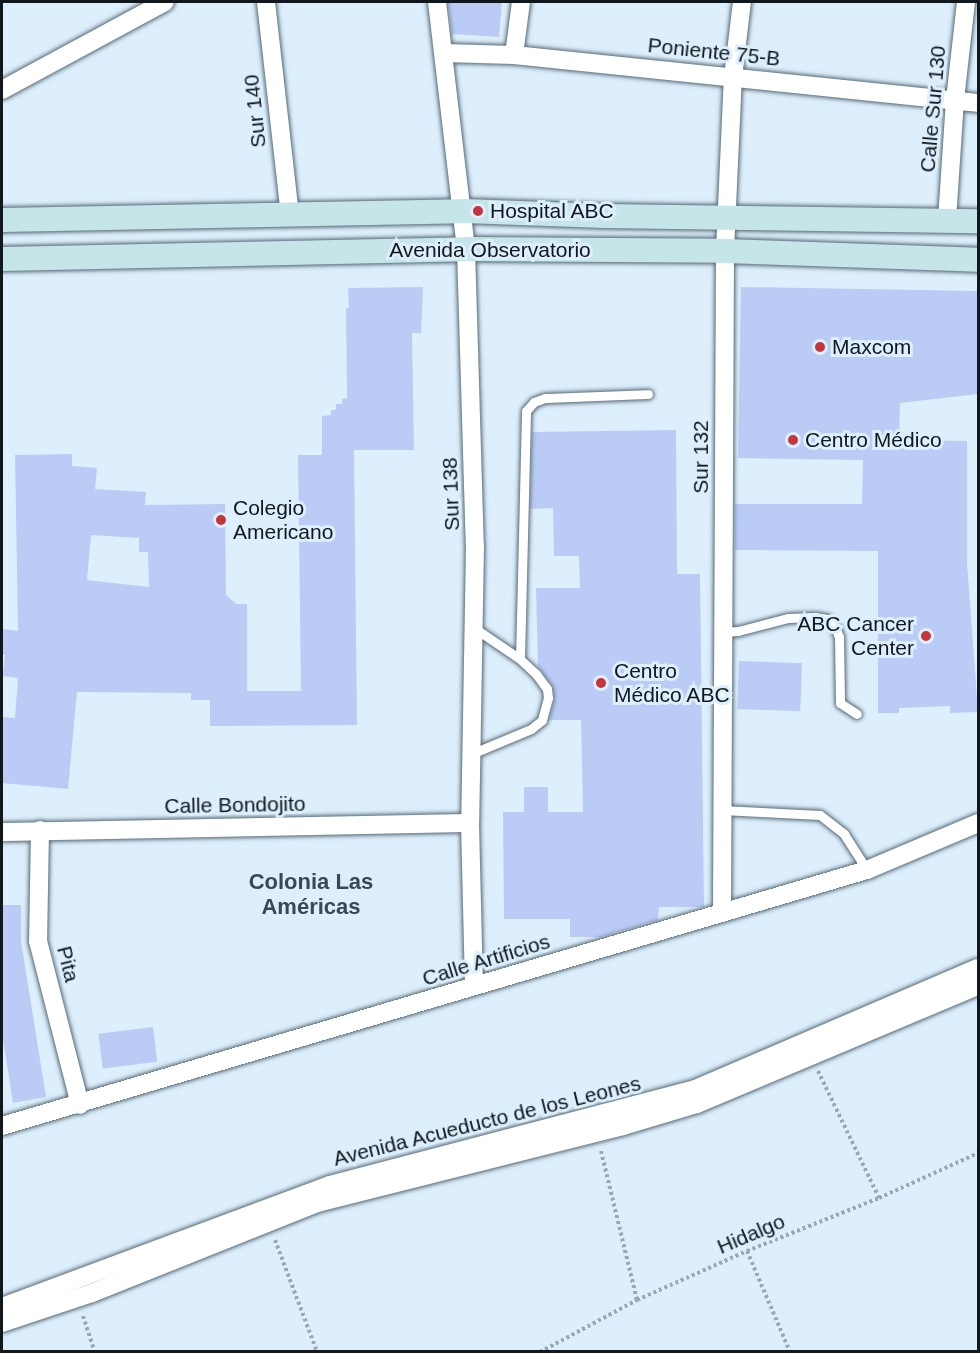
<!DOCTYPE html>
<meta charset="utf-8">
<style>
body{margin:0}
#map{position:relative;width:980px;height:1353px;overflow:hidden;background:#ddeffc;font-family:Arial,sans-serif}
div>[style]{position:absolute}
.building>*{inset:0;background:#baccf6;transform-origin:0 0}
.path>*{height:4px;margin-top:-2px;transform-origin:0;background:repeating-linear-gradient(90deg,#9aa8b3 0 3px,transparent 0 6px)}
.roads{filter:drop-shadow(0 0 2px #566977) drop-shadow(0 0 2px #566977)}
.lane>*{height:9px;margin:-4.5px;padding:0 4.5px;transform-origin:4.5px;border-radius:4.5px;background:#fff}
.street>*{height:18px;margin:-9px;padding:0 9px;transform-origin:9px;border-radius:9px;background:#fff}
.secondary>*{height:24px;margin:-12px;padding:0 12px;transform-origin:12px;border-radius:12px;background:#c5e5e9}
.dots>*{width:16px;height:16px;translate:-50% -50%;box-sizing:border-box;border:3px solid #ddeffc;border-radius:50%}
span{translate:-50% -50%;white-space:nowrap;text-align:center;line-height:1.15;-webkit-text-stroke:6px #ddeffc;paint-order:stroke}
.street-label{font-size:21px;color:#10171d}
.poi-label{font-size:21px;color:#10171d}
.left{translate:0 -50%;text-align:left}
.right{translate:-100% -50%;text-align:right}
.neighbourhood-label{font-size:22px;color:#364955;font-weight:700}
.frame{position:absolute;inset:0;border:3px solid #10171d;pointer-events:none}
</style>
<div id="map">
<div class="building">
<div style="clip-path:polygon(448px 2px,502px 2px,499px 37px,452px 34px)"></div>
<div style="clip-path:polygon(evenodd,423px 287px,421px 333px,412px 333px,414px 450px,354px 450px,357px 725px,210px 726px,210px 700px,191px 700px,191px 693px,77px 692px,68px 789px,2px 783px,2px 717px,15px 718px,18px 678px,3px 676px,5px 655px,2px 654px,2px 629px,18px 631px,15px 455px,72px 454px,72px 466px,97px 468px,95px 489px,146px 492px,145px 505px,225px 504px,226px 595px,236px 604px,247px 604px,247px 691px,301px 691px,298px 455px,322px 455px,322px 416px,331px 415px,331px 410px,336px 410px,336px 404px,342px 404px,342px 399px,347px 398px,346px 308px,349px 308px,348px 288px,423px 287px,91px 535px,139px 538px,139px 552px,148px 552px,149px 587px,87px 580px,91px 535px)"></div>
<div style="clip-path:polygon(741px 287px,978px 291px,978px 394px,900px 403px,899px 440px,967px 441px,967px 562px,978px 712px,950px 713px,950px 706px,899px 708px,899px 713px,878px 713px,878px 551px,735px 550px,735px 504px,862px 504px,863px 460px,738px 458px)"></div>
<div style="clip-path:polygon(676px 430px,677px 574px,700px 574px,704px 907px,659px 907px,658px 920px,601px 937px,570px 937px,570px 919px,504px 919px,503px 812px,524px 812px,524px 787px,548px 787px,548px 812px,583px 812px,581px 720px,549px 720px,555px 697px,552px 685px,538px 666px,536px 588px,580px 588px,579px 556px,554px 556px,553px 508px,530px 509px,532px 432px)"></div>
<div style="left:739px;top:661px;width:63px;height:48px;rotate:2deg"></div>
<div style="clip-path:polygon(2px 905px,21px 905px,21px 941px,46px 1097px,13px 1103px,2px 1033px)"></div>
<div style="left:153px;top:1027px;width:35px;height:55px;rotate:83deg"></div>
</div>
<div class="path">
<div style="left:818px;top:1071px;width:141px;rotate:64.3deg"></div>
<div style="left:601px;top:1151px;width:153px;rotate:76.4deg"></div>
<div style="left:275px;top:1240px;width:120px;rotate:69.4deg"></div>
<div style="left:747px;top:1251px;width:110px;rotate:66.9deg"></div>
<div style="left:83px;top:1316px;width:38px;rotate:72deg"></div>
<div style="left:540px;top:1352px;width:110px;rotate:-28.2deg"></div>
<div style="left:637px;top:1300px;width:120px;rotate:-24deg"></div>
<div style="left:747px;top:1251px;width:142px;rotate:-21.9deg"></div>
<div style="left:879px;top:1198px;width:109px;rotate:-24.4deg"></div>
</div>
<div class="roads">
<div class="lane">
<div style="left:723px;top:632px;width:15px;rotate:-4deg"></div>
<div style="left:738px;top:631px;width:52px;rotate:-14.6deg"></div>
<div style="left:788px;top:618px;width:27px;rotate:-2deg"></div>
<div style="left:815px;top:617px;width:12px;rotate:9deg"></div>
<div style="left:827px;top:619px;width:11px;rotate:45deg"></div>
<div style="left:835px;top:627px;width:11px;rotate:68deg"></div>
<div style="left:839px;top:637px;width:66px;rotate:89.1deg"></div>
<div style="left:840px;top:703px;width:20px;rotate:33deg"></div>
<div style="left:520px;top:659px;width:248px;rotate:-88.6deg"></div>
<div style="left:526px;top:411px;width:12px;rotate:-48deg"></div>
<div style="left:534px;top:402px;width:12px;rotate:-20deg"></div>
<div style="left:545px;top:398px;width:103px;rotate:-2.2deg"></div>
<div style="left:471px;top:754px;width:65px;rotate:-22.6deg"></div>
<div style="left:531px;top:729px;width:14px;rotate:-39deg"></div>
<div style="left:542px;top:720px;width:23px;rotate:-75deg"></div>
<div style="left:548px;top:698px;width:9px;rotate:-96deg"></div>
<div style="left:547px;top:689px;width:19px;rotate:-126deg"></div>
<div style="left:536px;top:674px;width:22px;rotate:-137deg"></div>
<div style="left:520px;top:659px;width:57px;rotate:-145.8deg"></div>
<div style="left:722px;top:810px;width:98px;rotate:2.9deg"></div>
<div style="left:820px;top:815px;width:31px;rotate:38deg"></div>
<div style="left:844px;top:834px;width:43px;rotate:57.4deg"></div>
</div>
<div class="street">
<div style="left:266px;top:2px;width:214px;rotate:83.6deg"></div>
<div style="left:437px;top:2px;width:249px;rotate:83.3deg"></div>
<div style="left:466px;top:249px;width:297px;rotate:88.3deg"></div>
<div style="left:475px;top:546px;width:277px;rotate:91deg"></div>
<div style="left:470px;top:823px;width:163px;rotate:88.6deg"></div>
<div style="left:444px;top:53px;width:70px;rotate:1.6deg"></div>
<div style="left:514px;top:55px;width:466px;rotate:5.9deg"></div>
<div style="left:514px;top:55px;width:53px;rotate:-82.5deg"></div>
<div style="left:2px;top:90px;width:185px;rotate:-28.4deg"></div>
<div style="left:947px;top:220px;width:120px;rotate:-86.2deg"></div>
<div style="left:955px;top:100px;width:99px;rotate:-83.6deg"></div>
<div style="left:40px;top:830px;width:111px;rotate:91deg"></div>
<div style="left:38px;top:941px;width:169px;rotate:75.6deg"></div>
<div style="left:2px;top:832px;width:468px;rotate:-1.1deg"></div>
<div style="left:722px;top:913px;width:662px;rotate:-89.74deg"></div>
<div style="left:725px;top:251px;width:174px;rotate:-87.4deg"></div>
<div style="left:733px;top:77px;width:76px;rotate:-83.2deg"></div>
<div style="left:2px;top:1126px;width:902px;rotate:-16.49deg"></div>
<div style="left:867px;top:870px;width:121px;rotate:-22.9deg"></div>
<div style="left:2px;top:1307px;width:350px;rotate:-20.4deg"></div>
<div style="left:330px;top:1185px;width:375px;rotate:-14.7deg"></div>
<div style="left:693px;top:1090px;width:310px;rotate:-23.2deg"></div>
<div style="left:2px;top:1323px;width:95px;rotate:-18.4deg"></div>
<div style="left:92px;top:1293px;width:242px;rotate:-21.8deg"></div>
<div style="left:317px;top:1203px;width:316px;rotate:-14.1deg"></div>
<div style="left:623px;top:1126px;width:77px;rotate:-16.6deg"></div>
<div style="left:697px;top:1104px;width:305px;rotate:-22.8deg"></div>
</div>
<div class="secondary">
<div style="left:2px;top:220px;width:460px;rotate:-1.1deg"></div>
<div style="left:462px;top:211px;width:142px;rotate:2deg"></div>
<div style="left:604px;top:216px;width:374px;rotate:0.8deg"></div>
<div style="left:2px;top:259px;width:464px;rotate:-1.2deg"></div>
<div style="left:466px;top:249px;width:259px;rotate:0.4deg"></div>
<div style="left:725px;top:251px;width:253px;rotate:2deg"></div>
</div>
</div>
<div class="dots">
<div style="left:478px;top:211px;background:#c5353c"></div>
<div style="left:820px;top:347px;background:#c5353c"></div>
<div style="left:793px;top:440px;background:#c5353c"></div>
<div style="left:221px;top:520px;background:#c5353c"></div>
<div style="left:926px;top:636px;background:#c5353c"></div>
<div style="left:601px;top:683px;background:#c5353c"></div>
</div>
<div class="street-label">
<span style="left:714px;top:52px;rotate:6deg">Poniente 75-B</span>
<span style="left:933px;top:109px;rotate:-85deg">Calle Sur 130</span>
<span style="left:255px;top:111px;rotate:-96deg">Sur 140</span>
<span style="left:490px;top:250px">Avenida Observatorio</span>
<span style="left:701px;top:457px;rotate:-90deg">Sur 132</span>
<span style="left:451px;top:494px;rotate:-92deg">Sur 138</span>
<span style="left:235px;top:805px;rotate:-1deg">Calle Bondojito</span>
<span style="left:486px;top:960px;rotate:-17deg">Calle Artificios</span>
<span style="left:68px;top:964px;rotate:76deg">Pita</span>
<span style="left:487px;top:1121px;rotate:-14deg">Avenida Acueducto de los Leones</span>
<span style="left:751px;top:1234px;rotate:-23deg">Hidalgo</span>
</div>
<div class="poi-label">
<span class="left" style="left:490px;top:211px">Hospital ABC</span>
<span class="left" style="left:832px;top:347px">Maxcom</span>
<span class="left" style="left:805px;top:440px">Centro Médico</span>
<span class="left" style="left:233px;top:520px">Colegio<br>Americano</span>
<span class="right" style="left:914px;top:636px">ABC Cancer<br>Center</span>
<span class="left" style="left:614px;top:683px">Centro<br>Médico ABC</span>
</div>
<div class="neighbourhood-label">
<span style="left:311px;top:894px">Colonia Las<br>Américas</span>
</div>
<div class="frame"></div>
</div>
